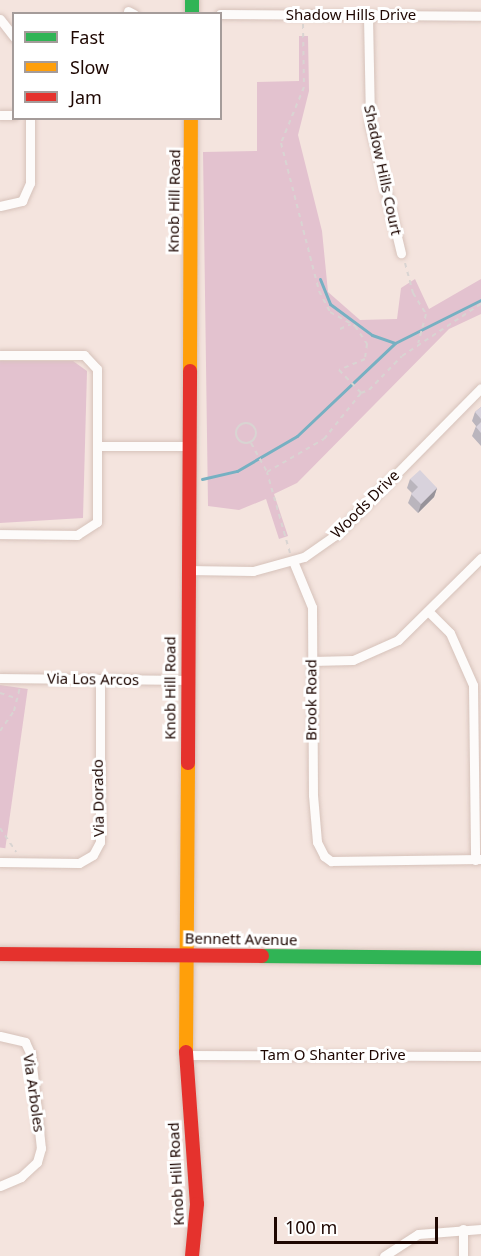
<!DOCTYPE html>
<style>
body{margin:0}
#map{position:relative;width:481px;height:1256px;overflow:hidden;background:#f4e4de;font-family:"Noto Sans",sans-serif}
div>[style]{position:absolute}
.green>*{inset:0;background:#e3c2cf;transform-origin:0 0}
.stream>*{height:3px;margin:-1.5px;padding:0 1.5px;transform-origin:1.5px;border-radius:1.5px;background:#76b0c2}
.path>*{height:2px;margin-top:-1px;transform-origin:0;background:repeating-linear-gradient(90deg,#d9d4d2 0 4.5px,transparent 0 9px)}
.path>.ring{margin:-1px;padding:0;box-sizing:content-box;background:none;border:2px solid #d9d4d2;border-radius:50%}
.roads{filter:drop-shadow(0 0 2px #d6c2ba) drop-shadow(0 0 2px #d6c2ba)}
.street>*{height:9px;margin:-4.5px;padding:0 4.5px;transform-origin:4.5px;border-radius:4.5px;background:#fdfbfa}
.fast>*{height:14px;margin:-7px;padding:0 7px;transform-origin:7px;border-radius:7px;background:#30b455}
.slow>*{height:14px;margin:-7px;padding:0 7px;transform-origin:7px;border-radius:7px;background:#ff9f0a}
.jam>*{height:14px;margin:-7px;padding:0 7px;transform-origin:7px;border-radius:7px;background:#e5322d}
.wall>*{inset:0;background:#bab5bd}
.shaded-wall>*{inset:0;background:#97939a}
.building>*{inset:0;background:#d8d2dc}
span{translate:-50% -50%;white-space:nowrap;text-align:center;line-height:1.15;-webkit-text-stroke:6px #fff;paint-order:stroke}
.street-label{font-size:15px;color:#1e0702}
.legend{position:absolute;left:12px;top:12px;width:210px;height:108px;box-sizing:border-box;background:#fff;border:2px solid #a59c9a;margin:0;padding:8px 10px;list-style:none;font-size:18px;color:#1e0702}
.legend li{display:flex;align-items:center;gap:12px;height:30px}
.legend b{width:30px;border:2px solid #a59c9a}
.scale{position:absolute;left:274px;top:1217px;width:164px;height:27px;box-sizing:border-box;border:3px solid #1e0702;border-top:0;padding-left:8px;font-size:18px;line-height:21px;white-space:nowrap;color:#1e0702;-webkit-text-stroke:4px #fff;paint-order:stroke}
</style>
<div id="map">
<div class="green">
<div style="clip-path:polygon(299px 36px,308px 36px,309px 91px,298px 135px,322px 231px,328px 292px,360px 320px,397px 319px,401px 288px,415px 279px,429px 309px,481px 279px,481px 314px,449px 329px,297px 483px,274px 494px,288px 536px,279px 539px,266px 499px,239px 510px,208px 506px,203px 152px,257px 151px,257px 82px,299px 81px)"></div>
<div style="clip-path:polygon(0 361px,73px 361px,87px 371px,83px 518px,0 523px)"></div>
<div style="left:0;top:685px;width:28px;height:161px;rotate:8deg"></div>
</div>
<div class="stream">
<div style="left:320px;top:279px;width:27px;rotate:68deg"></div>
<div style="left:330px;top:304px;width:52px;rotate:36.4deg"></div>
<div style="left:372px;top:335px;width:24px;rotate:19deg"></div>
<div style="left:202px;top:479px;width:36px;rotate:-13deg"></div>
<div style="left:237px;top:471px;width:69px;rotate:-30.3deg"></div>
<div style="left:297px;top:436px;width:135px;rotate:-43.5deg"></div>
<div style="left:395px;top:343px;width:96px;rotate:-26.6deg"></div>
</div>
<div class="path">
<div style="left:303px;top:24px;width:63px;rotate:89.1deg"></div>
<div style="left:304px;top:87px;width:61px;rotate:112.3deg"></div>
<div style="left:281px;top:143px;width:153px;rotate:75.6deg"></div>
<div style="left:319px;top:291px;width:24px;rotate:62deg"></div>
<div style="left:330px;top:312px;width:29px;rotate:29deg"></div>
<div style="left:355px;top:326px;width:22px;rotate:56deg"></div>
<div style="left:367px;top:344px;width:15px;rotate:98deg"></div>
<div style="left:365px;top:359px;width:28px;rotate:157deg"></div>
<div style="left:339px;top:370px;width:32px;rotate:46deg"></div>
<div style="left:361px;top:393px;width:9px;rotate:-21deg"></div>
<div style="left:369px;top:390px;width:47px;rotate:-45.9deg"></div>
<div style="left:402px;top:356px;width:95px;rotate:-33.4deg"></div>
<div style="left:405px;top:263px;width:31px;rotate:75deg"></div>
<div style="left:413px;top:293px;width:25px;rotate:58deg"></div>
<div style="left:426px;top:314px;width:30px;rotate:105deg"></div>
<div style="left:340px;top:329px;width:12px;rotate:-24deg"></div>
<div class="ring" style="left:236px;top:423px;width:18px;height:18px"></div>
<div style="left:251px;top:443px;width:33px;rotate:61deg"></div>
<div style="left:290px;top:553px;width:84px;rotate:-105.9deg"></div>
<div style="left:267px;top:472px;width:66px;rotate:-30.1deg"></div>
<div style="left:324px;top:439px;width:59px;rotate:-51.2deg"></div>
<div style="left:0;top:693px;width:19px;rotate:18deg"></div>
<div style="left:0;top:731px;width:24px;rotate:-55deg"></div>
<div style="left:14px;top:711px;width:25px;rotate:-76deg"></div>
<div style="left:0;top:828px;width:29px;rotate:56deg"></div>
</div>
<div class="roads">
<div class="street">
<div style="left:128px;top:11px;width:7px;rotate:27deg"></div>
<div style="left:220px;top:14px;width:261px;rotate:0.4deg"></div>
<div style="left:368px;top:16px;width:108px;rotate:88.9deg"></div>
<div style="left:370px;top:124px;width:133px;rotate:76.5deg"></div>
<div style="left:0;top:19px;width:23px;rotate:52deg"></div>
<div style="left:0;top:115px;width:14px"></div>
<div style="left:0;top:206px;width:23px;rotate:-13deg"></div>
<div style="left:22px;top:201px;width:20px;rotate:-66deg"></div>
<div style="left:30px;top:183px;width:65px;rotate:-90deg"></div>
<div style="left:0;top:355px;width:84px"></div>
<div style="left:84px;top:355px;width:19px;rotate:47deg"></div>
<div style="left:97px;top:369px;width:153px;rotate:90deg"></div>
<div style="left:97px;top:522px;width:24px;rotate:147deg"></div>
<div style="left:77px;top:535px;width:77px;rotate:-179.3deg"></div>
<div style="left:97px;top:446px;width:91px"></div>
<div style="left:293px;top:561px;width:50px;rotate:67.6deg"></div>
<div style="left:312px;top:607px;width:188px;rotate:89.7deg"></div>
<div style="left:313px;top:795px;width:47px;rotate:85.1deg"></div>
<div style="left:317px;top:842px;width:16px;rotate:63deg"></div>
<div style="left:324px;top:856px;width:9px;rotate:36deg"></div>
<div style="left:331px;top:861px;width:150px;rotate:-0.8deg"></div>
<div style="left:187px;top:570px;width:66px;rotate:0.9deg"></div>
<div style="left:253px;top:571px;width:53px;rotate:-15.4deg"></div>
<div style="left:304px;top:557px;width:39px;rotate:-35deg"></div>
<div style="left:336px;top:535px;width:206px;rotate:-45.4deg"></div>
<div style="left:428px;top:611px;width:31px;rotate:45deg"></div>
<div style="left:450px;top:633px;width:57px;rotate:66.1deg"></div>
<div style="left:473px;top:685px;width:175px;rotate:89.3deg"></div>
<div style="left:312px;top:661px;width:41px;rotate:-1.4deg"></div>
<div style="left:353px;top:660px;width:49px;rotate:-24deg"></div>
<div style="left:398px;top:640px;width:117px;rotate:-44.7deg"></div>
<div style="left:0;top:678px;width:187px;rotate:0.6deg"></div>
<div style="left:0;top:862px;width:79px;rotate:0.7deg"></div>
<div style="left:79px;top:863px;width:16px;rotate:-30deg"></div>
<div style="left:93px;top:855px;width:15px;rotate:-62deg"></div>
<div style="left:100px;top:842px;width:163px;rotate:-90deg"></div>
<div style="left:0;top:1036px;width:26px;rotate:13deg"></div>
<div style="left:25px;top:1042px;width:14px;rotate:65deg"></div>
<div style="left:31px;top:1055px;width:94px;rotate:83.9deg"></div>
<div style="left:41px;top:1148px;width:15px;rotate:106deg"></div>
<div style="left:37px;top:1162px;width:22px;rotate:137deg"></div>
<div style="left:21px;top:1177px;width:23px;rotate:157deg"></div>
<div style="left:186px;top:1055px;width:295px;rotate:0.2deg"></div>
<div style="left:463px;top:1229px;width:27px;rotate:90deg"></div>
<div style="left:384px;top:1256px;width:40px;rotate:-32.9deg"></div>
<div style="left:418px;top:1234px;width:63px;rotate:-4.5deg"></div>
</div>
<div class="fast">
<div style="left:192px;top:0;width:14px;rotate:90deg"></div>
<div style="left:262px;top:956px;width:219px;rotate:0.5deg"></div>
</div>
<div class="slow">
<div style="left:190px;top:371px;width:253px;rotate:-89.8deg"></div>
<div style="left:186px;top:1052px;width:289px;rotate:-89.6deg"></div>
</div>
<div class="jam">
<div style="left:188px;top:763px;width:392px;rotate:-89.7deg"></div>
<div style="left:0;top:954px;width:262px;rotate:0.4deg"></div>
<div style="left:186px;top:1052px;width:152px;rotate:85.9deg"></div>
<div style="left:197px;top:1204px;width:52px;rotate:95.5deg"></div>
</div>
</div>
<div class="wall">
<div style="clip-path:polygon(481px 407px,481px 446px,472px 436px,476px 426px,472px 421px,475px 412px)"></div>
<div style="clip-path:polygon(410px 479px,437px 488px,434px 497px,418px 513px,408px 503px,412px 493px,407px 488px)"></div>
</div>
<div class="shaded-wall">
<div style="clip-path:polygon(437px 488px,434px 497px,418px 513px,421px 504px)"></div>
</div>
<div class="building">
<div style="clip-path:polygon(481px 407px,481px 419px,475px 412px)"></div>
<div style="clip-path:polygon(481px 422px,481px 433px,476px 427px)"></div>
<div style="clip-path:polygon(420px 470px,437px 488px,421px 504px,411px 494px,418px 487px,410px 479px)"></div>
</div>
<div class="street-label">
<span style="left:351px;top:15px">Shadow Hills Drive</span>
<span style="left:383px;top:170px;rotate:78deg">Shadow Hills Court</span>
<span style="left:174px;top:201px;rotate:-89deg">Knob Hill Road</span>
<span style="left:365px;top:504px;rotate:-45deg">Woods Drive</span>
<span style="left:93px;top:679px;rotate:1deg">Via Los Arcos</span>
<span style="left:170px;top:688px;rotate:-90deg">Knob Hill Road</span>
<span style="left:311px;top:700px;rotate:-90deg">Brook Road</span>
<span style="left:98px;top:798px;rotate:-91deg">Via Dorado</span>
<span style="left:241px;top:939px;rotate:1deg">Bennett Avenue</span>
<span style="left:333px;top:1055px">Tam O Shanter Drive</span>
<span style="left:34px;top:1093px;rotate:82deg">Via Arboles</span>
<span style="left:176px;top:1174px;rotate:-93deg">Knob Hill Road</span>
</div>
<ul class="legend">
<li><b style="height:8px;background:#30b455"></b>Fast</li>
<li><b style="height:8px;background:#ff9f0a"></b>Slow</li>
<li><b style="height:8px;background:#e5322d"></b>Jam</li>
</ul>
<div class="scale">100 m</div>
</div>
